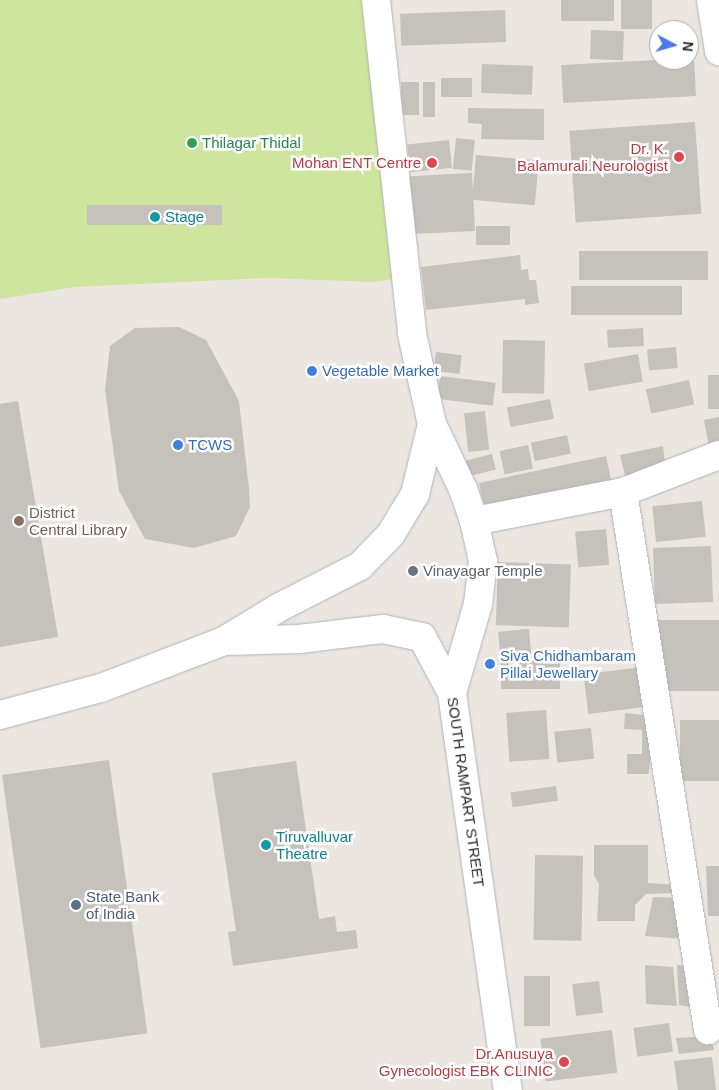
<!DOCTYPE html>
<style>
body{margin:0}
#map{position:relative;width:719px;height:1090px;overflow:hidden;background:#ece6e0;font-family:Arial,sans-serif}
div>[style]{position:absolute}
.pitch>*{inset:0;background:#cde59d}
.building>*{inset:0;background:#c5c1bb;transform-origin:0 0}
.roads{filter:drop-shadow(0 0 1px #b0b3bb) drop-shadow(0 0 1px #b0b3bb)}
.minor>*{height:28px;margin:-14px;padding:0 14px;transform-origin:14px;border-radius:14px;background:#fff}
.dots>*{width:14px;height:14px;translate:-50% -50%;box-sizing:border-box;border:2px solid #fff;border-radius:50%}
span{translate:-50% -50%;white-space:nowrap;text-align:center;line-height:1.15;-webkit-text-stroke:5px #fff;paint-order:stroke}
.leisure-label{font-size:15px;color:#27864d}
.left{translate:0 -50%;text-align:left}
.health-label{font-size:15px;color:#be3a42}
.right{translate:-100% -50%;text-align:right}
.culture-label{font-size:15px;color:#0d838f}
.shop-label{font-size:15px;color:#366cbe}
.education-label{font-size:15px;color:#785e54}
.worship-label{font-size:15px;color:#5b616d}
.street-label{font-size:15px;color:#2c2c2c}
.service-label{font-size:15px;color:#4e5e75}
.north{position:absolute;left:649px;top:20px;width:50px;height:50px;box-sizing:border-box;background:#fff;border:1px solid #ababab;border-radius:50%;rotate:96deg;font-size:14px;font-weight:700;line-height:20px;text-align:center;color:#2c2c2c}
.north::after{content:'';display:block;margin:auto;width:18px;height:22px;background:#4c78ed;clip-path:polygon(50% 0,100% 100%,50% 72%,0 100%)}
</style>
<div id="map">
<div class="pitch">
<div style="clip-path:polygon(0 0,369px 0,399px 278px,373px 282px,269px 278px,75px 287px,0 299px)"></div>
</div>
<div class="building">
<div style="left:561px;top:0;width:53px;height:21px"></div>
<div style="left:621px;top:0;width:31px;height:29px"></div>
<div style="left:505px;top:10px;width:32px;height:105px;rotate:88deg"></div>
<div style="left:591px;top:30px;width:33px;height:29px;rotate:2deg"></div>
<div style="left:694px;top:58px;width:38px;height:133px;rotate:87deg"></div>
<div style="left:482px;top:64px;width:51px;height:29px;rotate:2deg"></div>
<div style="left:441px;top:78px;width:31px;height:19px"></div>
<div style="left:401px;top:82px;width:18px;height:33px"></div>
<div style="left:423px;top:82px;width:12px;height:35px"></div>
<div style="clip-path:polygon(468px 108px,544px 109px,544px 140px,481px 139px,482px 124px,468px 123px)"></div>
<div style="left:695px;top:122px;width:92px;height:126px;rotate:86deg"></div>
<div style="left:456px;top:138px;width:19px;height:31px;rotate:6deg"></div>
<div style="left:449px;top:140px;width:28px;height:42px;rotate:84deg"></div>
<div style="left:476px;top:155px;width:63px;height:45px;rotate:5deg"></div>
<div style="left:472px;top:173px;width:58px;height:66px;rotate:87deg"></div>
<div style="left:222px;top:205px;width:20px;height:135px;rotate:90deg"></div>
<div style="left:476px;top:226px;width:34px;height:19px"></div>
<div style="left:579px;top:251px;width:129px;height:29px"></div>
<div style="clip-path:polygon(520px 255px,521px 270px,528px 269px,529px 280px,536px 280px,539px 303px,525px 305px,525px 299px,426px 310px,421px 267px)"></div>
<div style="left:682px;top:286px;width:29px;height:111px;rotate:90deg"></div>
<div style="clip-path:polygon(179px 327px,206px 340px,239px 401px,249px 489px,250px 507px,236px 536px,194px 548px,145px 539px,119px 491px,105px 390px,110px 346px,135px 328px)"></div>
<div style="left:643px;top:328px;width:18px;height:36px;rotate:87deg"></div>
<div style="left:503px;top:340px;width:42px;height:53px;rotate:1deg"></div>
<div style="left:676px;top:347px;width:21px;height:29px;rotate:85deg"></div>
<div style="left:436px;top:352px;width:26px;height:19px;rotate:7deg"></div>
<div style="left:638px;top:354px;width:28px;height:55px;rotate:80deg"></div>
<div style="left:708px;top:375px;width:11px;height:34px"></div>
<div style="left:440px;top:376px;width:56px;height:23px;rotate:7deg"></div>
<div style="left:689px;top:380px;width:25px;height:44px;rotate:78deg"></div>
<div style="left:550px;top:399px;width:20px;height:44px;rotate:79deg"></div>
<div style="clip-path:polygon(18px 401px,58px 637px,0 647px,0 404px)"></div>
<div style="left:485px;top:411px;width:39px;height:21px;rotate:84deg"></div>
<div style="clip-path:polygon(719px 417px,719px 444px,709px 447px,704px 420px)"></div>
<div style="left:567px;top:435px;width:19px;height:37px;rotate:78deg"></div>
<div style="left:528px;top:445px;width:24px;height:29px;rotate:78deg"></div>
<div style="clip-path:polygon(663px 446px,665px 463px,626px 479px,620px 455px)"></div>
<div style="left:492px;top:454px;width:16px;height:31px;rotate:76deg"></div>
<div style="left:606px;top:456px;width:35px;height:130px;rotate:78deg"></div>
<div style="left:702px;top:501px;width:36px;height:50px;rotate:84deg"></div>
<div style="left:606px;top:529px;width:36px;height:31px;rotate:85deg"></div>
<div style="left:711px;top:546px;width:56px;height:58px;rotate:88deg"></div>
<div style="left:498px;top:562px;width:73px;height:63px;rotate:2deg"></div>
<div style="left:719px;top:620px;width:71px;height:62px;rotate:90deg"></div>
<div style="left:529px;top:629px;width:25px;height:31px;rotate:85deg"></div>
<div style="left:501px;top:661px;width:59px;height:28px"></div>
<div style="left:642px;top:667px;width:40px;height:59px;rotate:83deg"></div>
<div style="left:546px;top:710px;width:49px;height:40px;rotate:86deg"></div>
<div style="clip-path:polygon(625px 713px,653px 716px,649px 774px,627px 774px,627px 754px,642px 754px,642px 730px,624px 729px)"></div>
<div style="left:719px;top:720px;width:61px;height:39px;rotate:90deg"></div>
<div style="left:591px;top:728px;width:31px;height:37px;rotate:84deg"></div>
<div style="left:109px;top:760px;width:276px;height:108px;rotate:82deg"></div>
<div style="clip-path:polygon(296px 761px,319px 919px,335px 916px,337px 932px,356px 930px,358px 948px,233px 966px,228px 932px,236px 931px,212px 773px)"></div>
<div style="left:556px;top:786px;width:15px;height:46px;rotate:82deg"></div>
<div style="clip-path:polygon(594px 845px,648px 845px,648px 883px,679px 885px,678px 893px,646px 894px,635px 905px,635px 921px,597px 921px,599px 884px,594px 876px)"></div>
<div style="left:535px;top:855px;width:48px;height:85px;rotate:1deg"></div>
<div style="clip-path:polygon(706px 866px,719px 866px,719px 916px,708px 916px)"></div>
<div style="clip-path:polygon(653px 897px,676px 898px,684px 939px,645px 936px)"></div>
<div style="clip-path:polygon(645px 965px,673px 967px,677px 1006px,646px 1004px)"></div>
<div style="clip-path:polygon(677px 965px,692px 967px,696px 1008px,679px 1005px)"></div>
<div style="left:524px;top:976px;width:26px;height:50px"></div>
<div style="left:599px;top:981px;width:32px;height:27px;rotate:83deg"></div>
<div style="left:669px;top:1023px;width:29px;height:36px;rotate:82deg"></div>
<div style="left:612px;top:1030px;width:43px;height:72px;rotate:83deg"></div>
<div style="clip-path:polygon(711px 1036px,714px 1050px,679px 1054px,676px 1038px)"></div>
<div style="clip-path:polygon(712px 1057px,716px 1090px,678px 1090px,674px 1061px)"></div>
</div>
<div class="roads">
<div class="minor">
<div style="left:376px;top:0;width:336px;rotate:83.8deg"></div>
<div style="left:412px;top:334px;width:92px;rotate:77.5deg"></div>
<div style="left:432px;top:424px;width:72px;rotate:64.5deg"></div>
<div style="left:463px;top:489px;width:34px;rotate:71deg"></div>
<div style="left:474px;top:521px;width:41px;rotate:77.3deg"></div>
<div style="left:483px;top:561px;width:43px;rotate:96.6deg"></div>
<div style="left:478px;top:604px;width:93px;rotate:106.3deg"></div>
<div style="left:452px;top:693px;width:401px;rotate:82deg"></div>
<div style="left:711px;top:0;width:52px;rotate:81.1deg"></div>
<div style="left:623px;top:492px;width:545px;rotate:81.02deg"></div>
<div style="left:474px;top:521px;width:152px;rotate:-11deg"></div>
<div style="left:623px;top:492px;width:103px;rotate:-21.1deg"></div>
<div style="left:227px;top:641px;width:72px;rotate:-1.6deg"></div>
<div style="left:299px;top:639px;width:85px;rotate:-6.8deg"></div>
<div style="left:383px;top:629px;width:40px;rotate:12deg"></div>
<div style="left:422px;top:637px;width:64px;rotate:61.8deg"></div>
<div style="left:0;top:715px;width:105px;rotate:-15deg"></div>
<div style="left:101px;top:688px;width:132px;rotate:-20.9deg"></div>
<div style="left:224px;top:641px;width:63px;rotate:-31.4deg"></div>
<div style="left:278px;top:608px;width:92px;rotate:-27.1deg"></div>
<div style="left:360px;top:566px;width:45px;rotate:-45.9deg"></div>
<div style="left:391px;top:534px;width:47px;rotate:-59deg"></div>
<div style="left:415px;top:494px;width:72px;rotate:-76.3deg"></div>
</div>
</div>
<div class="dots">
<div style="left:192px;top:143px;background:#2e9e5b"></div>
<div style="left:679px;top:157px;background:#e0444e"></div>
<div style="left:432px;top:163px;background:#e0444e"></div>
<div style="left:155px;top:217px;background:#0f9aa8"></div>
<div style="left:312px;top:371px;background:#3f7fe0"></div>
<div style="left:178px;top:445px;background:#3f7fe0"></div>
<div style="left:19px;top:521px;background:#8d6e63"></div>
<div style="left:413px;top:571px;background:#6b7280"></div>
<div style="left:490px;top:664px;background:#3f7fe0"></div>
<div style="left:266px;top:845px;background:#0f9aa8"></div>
<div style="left:76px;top:905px;background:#5c6f8a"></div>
<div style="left:564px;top:1062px;background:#e0444e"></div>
</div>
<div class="leisure-label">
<span class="left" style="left:202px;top:143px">Thilagar Thidal</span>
</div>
<div class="health-label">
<span class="right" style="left:668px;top:157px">Dr. K.<br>Balamurali.Neurologist</span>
<span class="right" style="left:421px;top:163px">Mohan ENT Centre</span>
<span class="right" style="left:553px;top:1062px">Dr.Anusuya<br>Gynecologist EBK CLINIC</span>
</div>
<div class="culture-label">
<span class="left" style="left:165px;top:217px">Stage</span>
<span class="left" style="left:276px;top:845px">Tiruvalluvar<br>Theatre</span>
</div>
<div class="shop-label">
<span class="left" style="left:322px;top:371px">Vegetable Market</span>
<span class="left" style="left:188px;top:445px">TCWS</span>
<span class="left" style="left:500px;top:664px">Siva Chidhambaram<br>Pillai Jewellary</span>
</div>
<div class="education-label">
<span class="left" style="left:29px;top:521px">District<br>Central Library</span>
</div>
<div class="worship-label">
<span class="left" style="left:423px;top:571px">Vinayagar Temple</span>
</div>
<div class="street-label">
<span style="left:466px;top:792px;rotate:82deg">SOUTH RAMPART STREET</span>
</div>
<div class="service-label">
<span class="left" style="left:86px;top:905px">State Bank<br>of India</span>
</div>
<div class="north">N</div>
</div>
